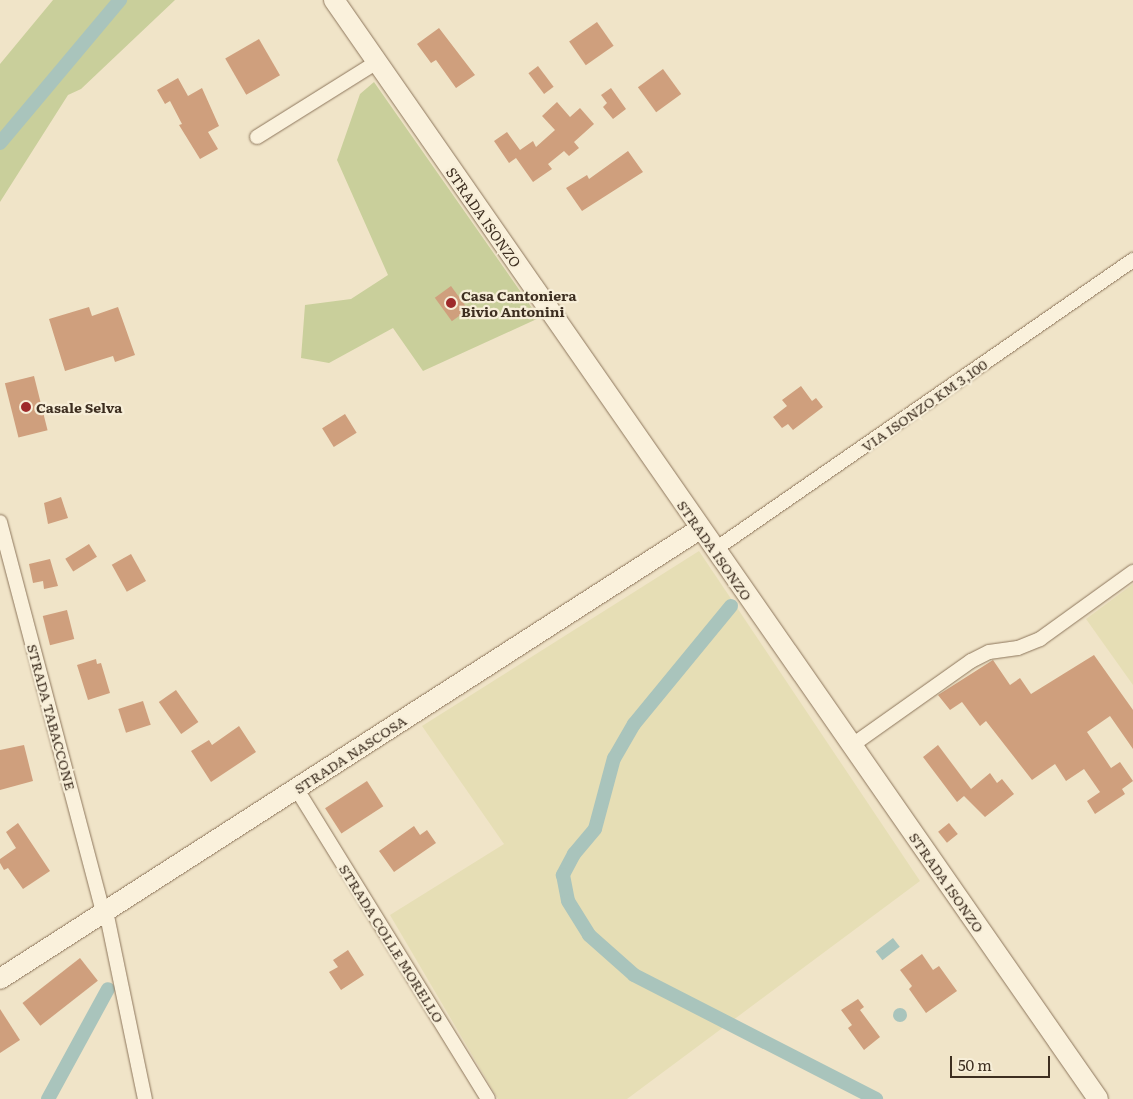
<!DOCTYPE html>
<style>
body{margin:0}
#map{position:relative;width:1133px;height:1099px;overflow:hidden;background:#f0e4c8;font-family:Literata,serif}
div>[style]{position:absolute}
.farmland>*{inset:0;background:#e6deb5}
.green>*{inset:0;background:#c9cf9b}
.water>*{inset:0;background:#a9c4bc;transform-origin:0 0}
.round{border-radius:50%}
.canal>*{height:14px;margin:-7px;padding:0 7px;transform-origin:7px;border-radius:7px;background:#a9c4bc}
.building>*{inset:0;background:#cf9f7d;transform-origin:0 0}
.roads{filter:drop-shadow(0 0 1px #8d765c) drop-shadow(0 0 1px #8d765c)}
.street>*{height:14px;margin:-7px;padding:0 7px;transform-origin:7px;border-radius:7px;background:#faf1dc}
.secondary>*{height:20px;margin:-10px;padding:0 10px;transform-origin:10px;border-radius:10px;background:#faf1dc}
.dots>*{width:14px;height:14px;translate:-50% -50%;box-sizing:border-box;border:2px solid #f7eed8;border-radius:50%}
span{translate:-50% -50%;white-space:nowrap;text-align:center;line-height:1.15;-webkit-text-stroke:4.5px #f7eed8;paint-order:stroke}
.street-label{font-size:14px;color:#3d2e20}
.poi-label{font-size:14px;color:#3d2e20;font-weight:700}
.left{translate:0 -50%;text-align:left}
.scale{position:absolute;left:950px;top:1056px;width:100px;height:22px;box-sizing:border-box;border:2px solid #3d2e20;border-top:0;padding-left:6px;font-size:15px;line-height:18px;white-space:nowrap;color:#3d2e20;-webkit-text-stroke:4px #f7eed8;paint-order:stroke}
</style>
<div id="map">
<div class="farmland">
<div style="clip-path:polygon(699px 551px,920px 881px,627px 1099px,498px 1099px,390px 915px,504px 844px,422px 726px)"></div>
<div style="clip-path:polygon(1133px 584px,1133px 685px,1086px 619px)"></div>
</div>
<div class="green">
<div style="clip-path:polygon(53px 0,175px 0,81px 89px,68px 95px,0 202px,0 64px)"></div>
<div style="clip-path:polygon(374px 82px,539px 318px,423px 371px,393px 328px,329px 363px,301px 358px,305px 305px,351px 299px,388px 275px,337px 160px,360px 94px)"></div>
</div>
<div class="water">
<div style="left:893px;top:938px;width:11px;height:22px;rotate:52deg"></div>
<div class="round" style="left:893px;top:1008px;width:14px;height:14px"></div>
</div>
<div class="canal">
<div style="left:0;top:143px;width:187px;rotate:-50deg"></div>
<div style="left:731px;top:606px;width:153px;rotate:129.4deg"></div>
<div style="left:634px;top:724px;width:39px;rotate:120deg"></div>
<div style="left:614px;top:758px;width:73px;rotate:105deg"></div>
<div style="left:595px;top:829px;width:33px;rotate:130deg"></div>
<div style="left:574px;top:854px;width:24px;rotate:118deg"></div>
<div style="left:563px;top:875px;width:26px;rotate:79deg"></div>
<div style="left:568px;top:901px;width:40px;rotate:58deg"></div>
<div style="left:589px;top:935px;width:60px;rotate:41.6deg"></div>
<div style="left:634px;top:975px;width:272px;rotate:27.1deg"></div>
<div style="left:48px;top:1099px;width:125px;rotate:-61.4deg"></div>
</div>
<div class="building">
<div style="left:597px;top:22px;width:29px;height:34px;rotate:55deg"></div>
<div style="clip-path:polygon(439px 28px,475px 75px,456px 88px,436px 60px,431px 63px,417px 44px)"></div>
<div style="left:259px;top:39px;width:42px;height:39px;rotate:60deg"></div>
<div style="left:538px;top:66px;width:26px;height:12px;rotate:53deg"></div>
<div style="left:663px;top:69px;width:31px;height:31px;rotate:54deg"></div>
<div style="clip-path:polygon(178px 78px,188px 96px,202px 88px,219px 126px,208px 132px,218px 149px,200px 159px,179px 125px,182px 124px,170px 101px,165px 104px,157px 90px)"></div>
<div style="clip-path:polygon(611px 88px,626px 109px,613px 119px,603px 107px,607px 103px,601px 95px)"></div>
<div style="clip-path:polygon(557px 102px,570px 117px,580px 108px,594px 124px,574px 142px,579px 148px,569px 156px,564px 151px,548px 164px,552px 169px,533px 182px,516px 158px,509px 163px,494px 141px,507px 132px,520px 150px,533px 141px,536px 147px,555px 130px,542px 116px)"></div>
<div style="clip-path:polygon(628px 151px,643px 172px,582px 211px,566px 188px,587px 175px,589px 179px)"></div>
<div style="left:451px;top:286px;width:29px;height:20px;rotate:54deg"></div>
<div style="clip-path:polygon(89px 307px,92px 316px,118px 307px,135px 355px,115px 362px,113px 356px,65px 371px,49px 319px)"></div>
<div style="left:34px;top:376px;width:56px;height:30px;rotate:76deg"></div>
<div style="clip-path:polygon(801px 386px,812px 401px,816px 398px,823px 407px,793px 430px,788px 424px,782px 428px,773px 417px,787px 406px,782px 400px)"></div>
<div style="left:345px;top:414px;width:22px;height:27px;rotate:58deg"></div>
<div style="clip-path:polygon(61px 497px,68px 518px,48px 524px,44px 503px)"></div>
<div style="left:89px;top:544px;width:15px;height:28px;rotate:58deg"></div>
<div style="left:131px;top:554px;width:31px;height:22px;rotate:61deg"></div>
<div style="clip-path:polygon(50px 559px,58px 586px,44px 589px,43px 581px,33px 583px,29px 564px)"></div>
<div style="left:67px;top:610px;width:30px;height:25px;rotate:76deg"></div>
<div style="clip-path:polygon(1094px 655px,1133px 710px,1133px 749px,1110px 716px,1087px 732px,1111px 768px,1120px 762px,1133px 781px,1122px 789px,1125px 794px,1095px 814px,1087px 801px,1100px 792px,1084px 769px,1066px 781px,1055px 764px,1032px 780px,986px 721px,980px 726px,962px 702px,950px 710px,938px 695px,993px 660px,1010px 685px,1020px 678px,1031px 694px)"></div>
<div style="clip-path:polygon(96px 659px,97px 664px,101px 663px,110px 693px,88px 700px,77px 665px)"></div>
<div style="left:176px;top:690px;width:39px;height:21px;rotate:55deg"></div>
<div style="left:143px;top:701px;width:25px;height:26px;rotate:72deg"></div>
<div style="clip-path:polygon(239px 726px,256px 752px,211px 782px,191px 751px,209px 740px,212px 745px)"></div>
<div style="clip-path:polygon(24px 745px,33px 781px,0 790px,0 750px)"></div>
<div style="clip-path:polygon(938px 745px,971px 789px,990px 773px,997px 783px,1002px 779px,1014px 794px,985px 817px,964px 796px,957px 802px,923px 757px)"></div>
<div style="left:367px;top:781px;width:30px;height:50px;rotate:57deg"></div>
<div style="clip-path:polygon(18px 823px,50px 871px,23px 889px,8px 868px,4px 870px,0 863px,0 859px,16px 848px,6px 832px)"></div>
<div style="left:949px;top:823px;width:14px;height:14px;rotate:51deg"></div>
<div style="clip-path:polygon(414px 826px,420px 835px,427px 830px,436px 843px,394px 872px,379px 851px)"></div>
<div style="clip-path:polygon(348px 950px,364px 975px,341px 990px,329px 972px,338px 967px,333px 960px)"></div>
<div style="clip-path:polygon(922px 954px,933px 970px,939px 966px,957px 991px,926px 1013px,909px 989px,912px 986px,900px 970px)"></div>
<div style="left:80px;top:958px;width:29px;height:73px;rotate:52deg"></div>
<div style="clip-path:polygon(858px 999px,864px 1007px,860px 1010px,880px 1037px,864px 1050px,848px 1028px,852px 1025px,841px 1010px)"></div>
<div style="clip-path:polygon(0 1009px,20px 1040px,0 1053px)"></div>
</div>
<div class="roads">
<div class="street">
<div style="left:257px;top:137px;width:142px;rotate:-32deg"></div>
<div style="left:0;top:522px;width:403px;rotate:75.2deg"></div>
<div style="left:714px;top:550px;width:510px;rotate:-34.69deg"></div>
<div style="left:851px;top:746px;width:147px;rotate:-35.3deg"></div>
<div style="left:971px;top:661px;width:20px;rotate:-27deg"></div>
<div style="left:989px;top:652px;width:29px;rotate:-8deg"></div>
<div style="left:1018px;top:648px;width:24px;rotate:-22deg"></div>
<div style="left:1040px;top:639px;width:115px;rotate:-35.8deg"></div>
<div style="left:296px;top:788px;width:365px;rotate:58.3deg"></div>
<div style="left:106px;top:911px;width:192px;rotate:78.3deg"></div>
</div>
<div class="secondary">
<div style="left:334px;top:0;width:1338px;rotate:55.19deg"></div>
<div style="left:0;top:979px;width:832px;rotate:-32.74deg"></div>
</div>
</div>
<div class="dots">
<div style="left:451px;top:303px;background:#9e2a2b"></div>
<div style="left:26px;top:407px;background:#9e2a2b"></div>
</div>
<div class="street-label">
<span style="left:484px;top:217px;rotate:55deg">STRADA ISONZO</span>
<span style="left:924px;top:405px;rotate:-35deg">VIA ISONZO KM 3,100</span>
<span style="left:715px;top:550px;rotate:55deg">STRADA ISONZO</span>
<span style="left:52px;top:717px;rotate:75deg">STRADA TABACCONE</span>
<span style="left:350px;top:754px;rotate:-33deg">STRADA NASCOSA</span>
<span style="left:947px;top:882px;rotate:55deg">STRADA ISONZO</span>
<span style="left:392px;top:943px;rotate:58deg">STRADA COLLE MORELLO</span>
</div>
<div class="poi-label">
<span class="left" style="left:461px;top:303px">Casa Cantoniera<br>Bivio Antonini</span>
<span class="left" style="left:36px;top:407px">Casale Selva</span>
</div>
<div class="scale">50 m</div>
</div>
